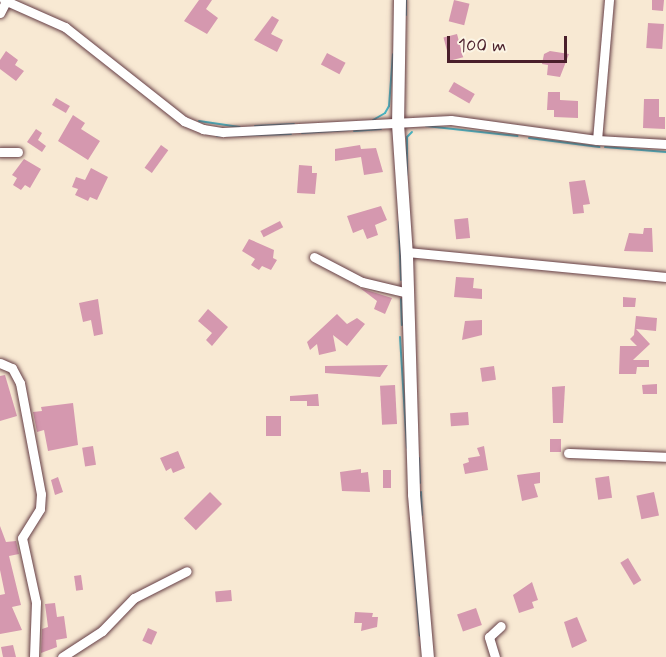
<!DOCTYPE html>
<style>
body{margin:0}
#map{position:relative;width:666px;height:657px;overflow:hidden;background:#f8e9d3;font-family:Mynerve,sans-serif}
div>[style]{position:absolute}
.stream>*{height:2px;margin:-1px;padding:0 1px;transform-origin:1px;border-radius:1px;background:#48b6c4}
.building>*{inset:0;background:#d598af;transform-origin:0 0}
.roads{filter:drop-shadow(0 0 2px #643d44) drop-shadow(0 0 2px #643d44)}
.street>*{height:9px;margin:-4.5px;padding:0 4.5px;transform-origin:4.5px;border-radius:4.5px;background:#fff}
.secondary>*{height:12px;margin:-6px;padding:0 6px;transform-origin:6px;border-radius:6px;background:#fff}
span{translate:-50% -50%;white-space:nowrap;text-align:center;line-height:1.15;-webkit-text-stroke:4.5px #fcf5e5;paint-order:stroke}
.scale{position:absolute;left:447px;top:36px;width:120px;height:27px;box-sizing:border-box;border:3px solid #4a1f2b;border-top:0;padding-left:8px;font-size:18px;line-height:21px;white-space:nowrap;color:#4a1f2b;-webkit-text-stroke:4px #fcf5e5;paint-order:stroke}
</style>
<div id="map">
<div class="stream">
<div style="left:406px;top:15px;width:15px;rotate:-90deg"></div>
<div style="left:373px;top:120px;width:14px;rotate:-30deg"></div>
<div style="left:385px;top:113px;width:8px;rotate:-60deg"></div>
<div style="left:389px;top:106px;width:52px;rotate:-85.6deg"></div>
<div style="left:199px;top:121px;width:41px;rotate:8.3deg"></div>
<div style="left:255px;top:126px;width:39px;rotate:-3deg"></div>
<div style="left:426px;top:126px;width:92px;rotate:6.3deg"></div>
<div style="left:354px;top:131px;width:27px;rotate:-4deg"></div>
<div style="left:302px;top:133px;width:47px;rotate:-3.7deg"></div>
<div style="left:217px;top:136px;width:74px;rotate:-1.5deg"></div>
<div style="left:529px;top:138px;width:71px;rotate:7.3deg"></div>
<div style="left:605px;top:147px;width:61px;rotate:4.7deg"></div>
<div style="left:407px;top:175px;width:38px;rotate:-90deg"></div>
<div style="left:407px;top:137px;width:7px;rotate:-45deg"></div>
<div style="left:399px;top:222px;width:58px;rotate:88deg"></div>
<div style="left:401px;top:299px;width:26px;rotate:88deg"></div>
<div style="left:400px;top:337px;width:111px;rotate:86.4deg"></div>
<div style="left:419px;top:458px;width:25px;rotate:88deg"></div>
<div style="left:421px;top:492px;width:23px;rotate:88deg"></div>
<div style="left:411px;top:532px;width:104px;rotate:85.1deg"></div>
</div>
<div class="building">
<div style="clip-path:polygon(199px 0,212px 0,206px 9px,218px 18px,207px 34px,184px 21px)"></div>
<div style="left:454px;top:0;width:16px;height:22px;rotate:14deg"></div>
<div style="clip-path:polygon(652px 0,664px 0,663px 11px,652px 10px)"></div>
<div style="clip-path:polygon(272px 16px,279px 20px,271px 34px,283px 40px,277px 52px,254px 40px)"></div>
<div style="left:648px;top:23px;width:16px;height:25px;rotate:4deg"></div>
<div style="left:457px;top:34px;width:24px;height:14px;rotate:75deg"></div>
<div style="clip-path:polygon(6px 51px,18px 60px,15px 65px,24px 71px,16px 81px,0 69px,0 60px)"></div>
<div style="clip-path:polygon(550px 51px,569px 54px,560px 77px,547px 75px,548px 65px,542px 64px,544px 54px)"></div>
<div style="left:327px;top:53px;width:21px;height:13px;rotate:28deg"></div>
<div style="left:454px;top:82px;width:24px;height:11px;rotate:30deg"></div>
<div style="clip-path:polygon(548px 92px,560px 92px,560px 100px,578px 101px,578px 118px,554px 117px,554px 110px,547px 110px)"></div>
<div style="left:56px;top:98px;width:16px;height:8px;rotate:30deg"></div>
<div style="clip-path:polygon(644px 99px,659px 99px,659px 117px,665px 117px,665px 129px,643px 128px)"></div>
<div style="clip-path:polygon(73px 115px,85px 123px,81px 129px,100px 141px,88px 160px,58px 141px)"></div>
<div style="clip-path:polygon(36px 129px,42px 133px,38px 140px,46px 146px,42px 152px,27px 142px)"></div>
<div style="left:161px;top:145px;width:9px;height:28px;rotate:36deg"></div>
<div style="clip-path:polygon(360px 145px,361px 149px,376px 148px,383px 172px,364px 175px,361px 157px,335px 161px,335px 149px)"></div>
<div style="clip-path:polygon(24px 159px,41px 169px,30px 188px,25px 185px,21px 190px,13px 185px,17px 178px,12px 175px)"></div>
<div style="clip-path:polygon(299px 165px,312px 166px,312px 173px,317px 173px,315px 194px,297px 193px)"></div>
<div style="clip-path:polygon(91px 168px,108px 177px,97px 200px,90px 197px,88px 201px,75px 195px,78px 189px,72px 187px,76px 177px,85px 180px)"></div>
<div style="clip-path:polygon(585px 180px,590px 204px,583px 205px,584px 213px,573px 214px,569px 182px)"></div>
<div style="clip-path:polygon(381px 206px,387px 220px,375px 225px,378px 235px,367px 239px,363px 229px,353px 233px,347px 216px)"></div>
<div style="left:468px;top:218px;width:20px;height:14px;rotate:84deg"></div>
<div style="left:280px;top:221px;width:7px;height:22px;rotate:63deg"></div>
<div style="clip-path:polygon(644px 228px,652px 228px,653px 252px,624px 251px,629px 233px,643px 234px)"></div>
<div style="clip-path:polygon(249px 239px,274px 250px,273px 258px,277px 260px,271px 270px,262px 266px,259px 270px,251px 265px,255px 259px,242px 251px)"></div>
<div style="clip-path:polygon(456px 277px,474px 278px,473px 288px,482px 289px,482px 299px,454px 297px)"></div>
<div style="clip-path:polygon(360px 288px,392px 298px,385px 314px,374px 309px,377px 301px)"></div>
<div style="clip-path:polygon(623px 297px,636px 298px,635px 307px,623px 307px)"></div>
<div style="clip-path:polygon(98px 299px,103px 334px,94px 336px,91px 320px,83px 322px,79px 303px)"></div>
<div style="clip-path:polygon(208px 309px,228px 327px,212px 346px,206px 340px,212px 333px,198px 321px)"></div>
<div style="clip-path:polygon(337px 314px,347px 324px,357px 318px,365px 324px,347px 346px,333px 335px,336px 351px,319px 355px,317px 344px,310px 350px,307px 342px)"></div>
<div style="clip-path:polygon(636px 316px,657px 318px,656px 331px,636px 329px,650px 344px,633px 360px,649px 360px,649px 367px,637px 367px,636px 374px,619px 374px,620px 346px,637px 346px,630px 339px,634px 335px)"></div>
<div style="clip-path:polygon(482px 320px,482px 335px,462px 340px,465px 321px)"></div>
<div style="clip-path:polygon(388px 365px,380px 377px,325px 373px,325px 366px)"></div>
<div style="left:494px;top:366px;width:14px;height:14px;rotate:82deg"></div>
<div style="clip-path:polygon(5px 375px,17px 416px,0 421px,0 376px)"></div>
<div style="clip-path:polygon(657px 384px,657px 394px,643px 394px,642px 385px)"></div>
<div style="left:395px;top:385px;width:39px;height:15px;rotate:87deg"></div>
<div style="clip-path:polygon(565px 386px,563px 423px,553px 423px,552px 387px)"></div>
<div style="clip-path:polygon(318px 394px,319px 406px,307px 406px,307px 401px,290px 401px,290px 396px)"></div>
<div style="clip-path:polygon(73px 403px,78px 445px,48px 451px,44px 430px,37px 432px,33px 412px,42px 411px,41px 407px)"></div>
<div style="left:468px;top:412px;width:13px;height:18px;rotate:86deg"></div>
<div style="left:266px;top:416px;width:15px;height:20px"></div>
<div style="left:561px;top:439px;width:13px;height:11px;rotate:90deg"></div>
<div style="left:93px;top:446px;width:19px;height:11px;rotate:81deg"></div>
<div style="clip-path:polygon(484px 446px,488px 470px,465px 474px,463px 464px,469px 462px,468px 458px,480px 456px,477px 448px)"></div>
<div style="clip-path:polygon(178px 451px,185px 468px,173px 473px,171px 468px,166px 471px,160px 458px)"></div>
<div style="clip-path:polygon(361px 469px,361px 473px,368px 472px,370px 492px,342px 491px,340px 472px)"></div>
<div style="left:383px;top:470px;width:8px;height:18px"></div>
<div style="clip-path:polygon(540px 472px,540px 483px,534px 484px,538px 497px,522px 501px,517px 475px)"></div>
<div style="left:609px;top:476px;width:22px;height:14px;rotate:82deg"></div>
<div style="clip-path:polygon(58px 477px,63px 492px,55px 495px,51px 480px)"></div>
<div style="left:210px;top:492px;width:17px;height:37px;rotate:45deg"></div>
<div style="left:654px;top:492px;width:24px;height:18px;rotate:78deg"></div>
<div style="clip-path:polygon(0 526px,6px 542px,16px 541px,19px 554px,9px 556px,21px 605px,12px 607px,22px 630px,0 634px,0 595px,5px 594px,0 570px)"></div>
<div style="left:628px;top:558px;width:26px;height:9px;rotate:59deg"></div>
<div style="left:81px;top:575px;width:15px;height:7px;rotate:82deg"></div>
<div style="clip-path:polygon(532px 582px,538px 600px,532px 602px,534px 608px,519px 613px,513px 595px)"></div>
<div style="left:231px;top:590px;width:11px;height:16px;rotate:85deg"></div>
<div style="clip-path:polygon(55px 603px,57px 617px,64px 616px,67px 638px,56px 640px,57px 647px,41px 653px,42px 629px,48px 627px,45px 604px)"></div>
<div style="left:476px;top:608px;width:18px;height:20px;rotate:71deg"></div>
<div style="clip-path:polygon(355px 612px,373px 613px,372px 617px,378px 617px,377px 627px,361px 631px,362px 623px,354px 623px)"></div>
<div style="clip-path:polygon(577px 617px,587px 641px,572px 648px,564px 622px)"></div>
<div style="left:148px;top:628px;width:10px;height:14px;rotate:24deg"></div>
<div style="clip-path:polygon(13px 645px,16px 657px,3px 657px,1px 647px)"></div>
</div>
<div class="roads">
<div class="street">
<div style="left:4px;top:0;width:67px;rotate:23.9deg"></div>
<div style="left:65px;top:27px;width:152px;rotate:38.3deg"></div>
<div style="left:184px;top:121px;width:21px;rotate:23deg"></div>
<div style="left:203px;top:129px;width:20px;rotate:9deg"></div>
<div style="left:223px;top:132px;width:228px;rotate:-3deg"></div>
<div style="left:451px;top:120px;width:147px;rotate:7.8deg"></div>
<div style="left:597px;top:140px;width:69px;rotate:3.3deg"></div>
<div style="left:0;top:13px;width:13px;rotate:-63deg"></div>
<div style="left:597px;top:140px;width:141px;rotate:-85.1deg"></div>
<div style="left:0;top:152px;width:18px"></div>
<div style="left:407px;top:252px;width:260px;rotate:5.5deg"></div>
<div style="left:314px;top:257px;width:54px;rotate:27.5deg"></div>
<div style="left:362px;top:282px;width:47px;rotate:13.4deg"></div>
<div style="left:0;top:363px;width:13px;rotate:23deg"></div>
<div style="left:12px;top:368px;width:17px;rotate:62deg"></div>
<div style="left:20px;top:383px;width:113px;rotate:79.3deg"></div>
<div style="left:41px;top:494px;width:15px;rotate:94deg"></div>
<div style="left:40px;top:509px;width:34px;rotate:122deg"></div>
<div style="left:22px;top:538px;width:66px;rotate:77.7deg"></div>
<div style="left:36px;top:602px;width:55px;rotate:92.1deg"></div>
<div style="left:568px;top:453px;width:98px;rotate:2.3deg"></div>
<div style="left:62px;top:657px;width:48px;rotate:-33deg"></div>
<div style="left:102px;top:631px;width:46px;rotate:-45.9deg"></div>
<div style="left:134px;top:598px;width:59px;rotate:-27deg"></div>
<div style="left:495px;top:657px;width:21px;rotate:-107deg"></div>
<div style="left:489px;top:637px;width:16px;rotate:-43deg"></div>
</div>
<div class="secondary">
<div style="left:400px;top:0;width:124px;rotate:90.9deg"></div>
<div style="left:398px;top:124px;width:132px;rotate:86.1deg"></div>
<div style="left:407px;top:256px;width:239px;rotate:88.3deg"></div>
<div style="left:414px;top:495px;width:163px;rotate:85.1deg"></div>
</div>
</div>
<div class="scale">100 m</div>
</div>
